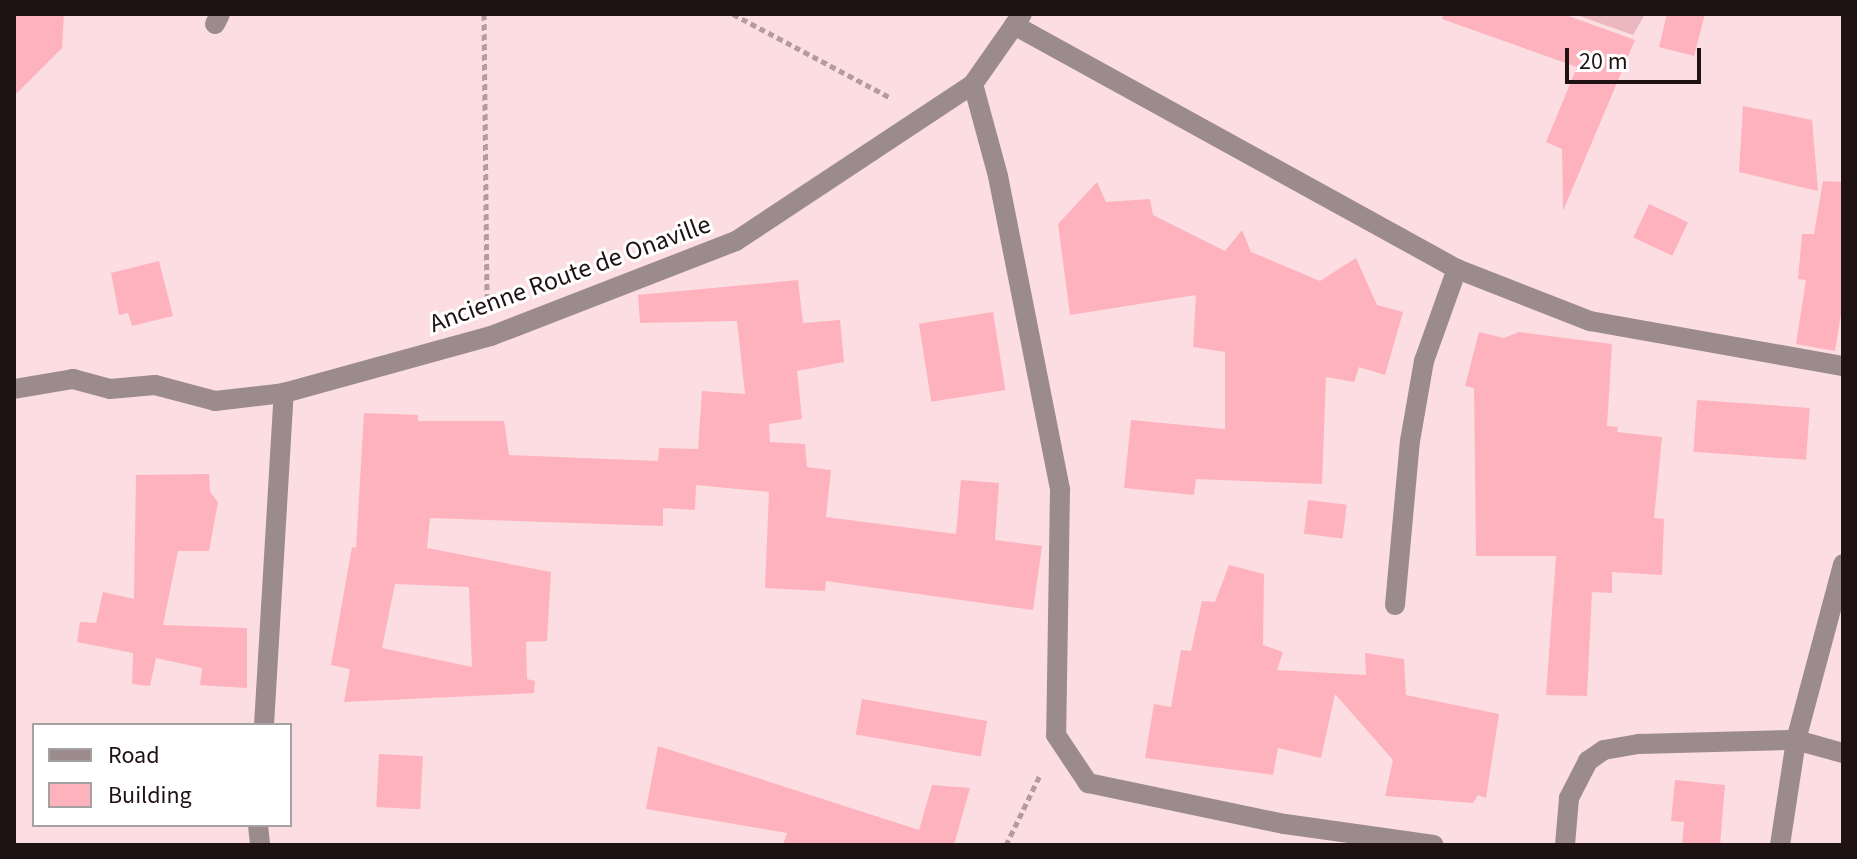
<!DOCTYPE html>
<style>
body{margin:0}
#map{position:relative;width:1857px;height:859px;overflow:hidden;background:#fcdde1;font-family:"Source Sans 3",sans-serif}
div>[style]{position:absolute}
.green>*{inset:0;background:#ebb8bf}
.building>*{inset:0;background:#feb2be;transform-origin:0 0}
.path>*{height:5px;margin-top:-2.5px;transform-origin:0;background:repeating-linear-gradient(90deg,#b49b9e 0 6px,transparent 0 10px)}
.minor>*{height:20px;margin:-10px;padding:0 10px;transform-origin:10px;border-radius:10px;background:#9b8b8d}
span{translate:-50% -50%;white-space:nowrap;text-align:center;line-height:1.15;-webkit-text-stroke:6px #fff;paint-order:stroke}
.street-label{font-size:26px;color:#1f1214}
.frame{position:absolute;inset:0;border:16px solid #1f1214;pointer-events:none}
.legend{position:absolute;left:32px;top:723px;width:260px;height:104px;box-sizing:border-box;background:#fff;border:2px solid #a5a0a1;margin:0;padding:10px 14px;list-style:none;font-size:24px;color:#1f1214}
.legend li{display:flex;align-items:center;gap:16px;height:40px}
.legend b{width:40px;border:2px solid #a5a0a1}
.scale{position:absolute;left:1565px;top:48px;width:136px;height:36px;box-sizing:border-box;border:4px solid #1f1214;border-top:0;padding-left:10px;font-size:24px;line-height:28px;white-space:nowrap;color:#1f1214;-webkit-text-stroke:6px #fff;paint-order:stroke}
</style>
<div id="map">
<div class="green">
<div style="clip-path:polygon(1574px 14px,1645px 14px,1633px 35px)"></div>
</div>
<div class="building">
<div style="clip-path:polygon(14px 14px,64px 14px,62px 48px,14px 96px)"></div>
<div style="clip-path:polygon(1443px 14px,1563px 14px,1635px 40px,1563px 211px,1562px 149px,1546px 142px,1577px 67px,1442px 19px)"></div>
<div style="clip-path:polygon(1667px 14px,1705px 14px,1694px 56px,1659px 47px)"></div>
<div style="clip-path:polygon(1743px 106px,1812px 120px,1818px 191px,1739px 172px)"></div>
<div style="clip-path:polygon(1823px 181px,1843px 182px,1843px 302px,1835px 351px,1796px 344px,1806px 280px,1798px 279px,1802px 234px,1814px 234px)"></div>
<div style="clip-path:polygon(1097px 182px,1106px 202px,1150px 199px,1153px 215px,1225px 251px,1242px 230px,1251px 252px,1320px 281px,1356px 258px,1377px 305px,1403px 312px,1385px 375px,1359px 367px,1354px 382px,1326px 377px,1322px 484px,1196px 479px,1194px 495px,1124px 488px,1131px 420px,1225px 429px,1225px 352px,1193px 347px,1196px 295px,1070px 315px,1058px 224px)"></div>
<div style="left:1649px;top:204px;width:43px;height:37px;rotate:25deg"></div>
<div style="clip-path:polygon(159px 261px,173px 316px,132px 326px,128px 313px,119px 315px,111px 273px)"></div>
<div style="clip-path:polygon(evenodd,798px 280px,803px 323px,840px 320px,844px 362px,797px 371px,802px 419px,769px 424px,770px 442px,805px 444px,807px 467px,831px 470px,826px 517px,956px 534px,961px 480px,999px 483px,995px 540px,1042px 546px,1033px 610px,826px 581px,825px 591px,765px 588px,769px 492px,696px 485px,695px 510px,663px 508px,663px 526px,430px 518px,427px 548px,551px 572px,547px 641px,526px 642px,527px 679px,535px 681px,534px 693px,344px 702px,350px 669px,331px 665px,352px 547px,356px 548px,364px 413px,418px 415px,418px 421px,504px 421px,509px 455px,658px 461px,659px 448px,698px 449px,702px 391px,745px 394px,737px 321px,640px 323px,638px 295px,798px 280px,395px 584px,469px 587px,472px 667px,382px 648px,395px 584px)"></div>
<div style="left:993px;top:312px;width:79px;height:75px;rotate:81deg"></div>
<div style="clip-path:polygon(1479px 332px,1504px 338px,1519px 332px,1612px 344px,1607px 426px,1618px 427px,1617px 432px,1662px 437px,1654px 518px,1664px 519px,1662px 575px,1612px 572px,1612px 593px,1592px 592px,1587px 696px,1546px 695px,1556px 556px,1476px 556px,1474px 388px,1465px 386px)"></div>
<div style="left:1697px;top:400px;width:113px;height:52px;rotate:4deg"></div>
<div style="clip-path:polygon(209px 474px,210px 492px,218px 502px,209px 551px,178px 551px,163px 625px,247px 628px,247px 688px,200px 685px,202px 668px,156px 658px,150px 686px,132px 684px,133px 653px,77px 642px,80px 622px,96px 623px,103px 592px,134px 599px,136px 475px)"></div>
<div style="left:1308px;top:500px;width:39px;height:34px;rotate:7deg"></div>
<div style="clip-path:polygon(1229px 565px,1264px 574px,1263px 645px,1283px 652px,1277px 670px,1366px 675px,1365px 653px,1404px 659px,1406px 695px,1499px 714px,1486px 798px,1478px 795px,1473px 803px,1385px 796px,1393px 760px,1335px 694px,1321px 758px,1278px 748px,1273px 775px,1145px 758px,1154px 704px,1171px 707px,1181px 650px,1191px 651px,1202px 601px,1215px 602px)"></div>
<div style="left:862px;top:699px;width:127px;height:36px;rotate:10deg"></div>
<div style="clip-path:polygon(658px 746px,919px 830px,932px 785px,970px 788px,954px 845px,783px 845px,787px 833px,646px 809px)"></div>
<div style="left:379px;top:754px;width:44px;height:53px;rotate:3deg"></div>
<div style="clip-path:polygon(1675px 780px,1725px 785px,1720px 845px,1682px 845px,1684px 822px,1671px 821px)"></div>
</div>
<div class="path">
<div style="left:484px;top:14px;width:289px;rotate:89.4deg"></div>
<div style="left:733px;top:14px;width:179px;rotate:28deg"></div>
<div style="left:1006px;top:845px;width:80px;rotate:-64.1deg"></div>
</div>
<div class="minor">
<div style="left:215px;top:24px;width:11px;rotate:-63deg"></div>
<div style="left:1014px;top:25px;width:506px;rotate:28.85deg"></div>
<div style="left:1457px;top:269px;width:143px;rotate:21.4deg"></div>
<div style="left:1590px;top:321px;width:257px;rotate:10.1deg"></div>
<div style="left:973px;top:84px;width:95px;rotate:74.8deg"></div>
<div style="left:998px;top:176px;width:320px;rotate:78.8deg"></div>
<div style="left:1060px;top:490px;width:245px;rotate:90.9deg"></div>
<div style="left:1056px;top:735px;width:58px;rotate:56.3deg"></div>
<div style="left:1088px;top:783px;width:201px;rotate:11.8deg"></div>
<div style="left:1285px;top:824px;width:150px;rotate:8deg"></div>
<div style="left:14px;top:389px;width:60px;rotate:-9.6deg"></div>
<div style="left:73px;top:379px;width:38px;rotate:15deg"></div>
<div style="left:110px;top:389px;width:45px;rotate:-5.1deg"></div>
<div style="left:155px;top:385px;width:62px;rotate:14.9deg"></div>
<div style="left:215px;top:401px;width:69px;rotate:-6.6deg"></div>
<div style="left:284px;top:393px;width:215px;rotate:-15.4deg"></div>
<div style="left:491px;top:336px;width:263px;rotate:-21.2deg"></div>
<div style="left:736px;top:241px;width:284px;rotate:-33.5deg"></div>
<div style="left:973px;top:84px;width:85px;rotate:-55deg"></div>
<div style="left:1395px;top:605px;width:165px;rotate:-84.8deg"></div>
<div style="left:1410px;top:441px;width:81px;rotate:-80.1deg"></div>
<div style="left:1424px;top:361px;width:98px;rotate:-70.3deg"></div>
<div style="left:264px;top:725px;width:333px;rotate:-86.6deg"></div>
<div style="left:258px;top:825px;width:20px;rotate:84deg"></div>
<div style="left:1565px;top:845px;width:47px;rotate:-85.1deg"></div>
<div style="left:1569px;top:798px;width:42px;rotate:-62.8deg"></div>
<div style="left:1588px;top:761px;width:19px;rotate:-35deg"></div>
<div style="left:1604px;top:750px;width:36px;rotate:-10deg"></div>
<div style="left:1639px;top:744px;width:157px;rotate:-1.5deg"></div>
<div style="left:1796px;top:740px;width:49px;rotate:15.5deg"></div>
<div style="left:1780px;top:845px;width:106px;rotate:-81.3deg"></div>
<div style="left:1796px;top:740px;width:182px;rotate:-75deg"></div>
</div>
<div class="street-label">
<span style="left:570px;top:274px;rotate:-20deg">Ancienne Route de Onaville</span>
</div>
<div class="frame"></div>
<ul class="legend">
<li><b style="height:10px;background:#9b8b8d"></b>Road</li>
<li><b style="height:22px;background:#feb2be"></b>Building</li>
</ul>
<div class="scale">20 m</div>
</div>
